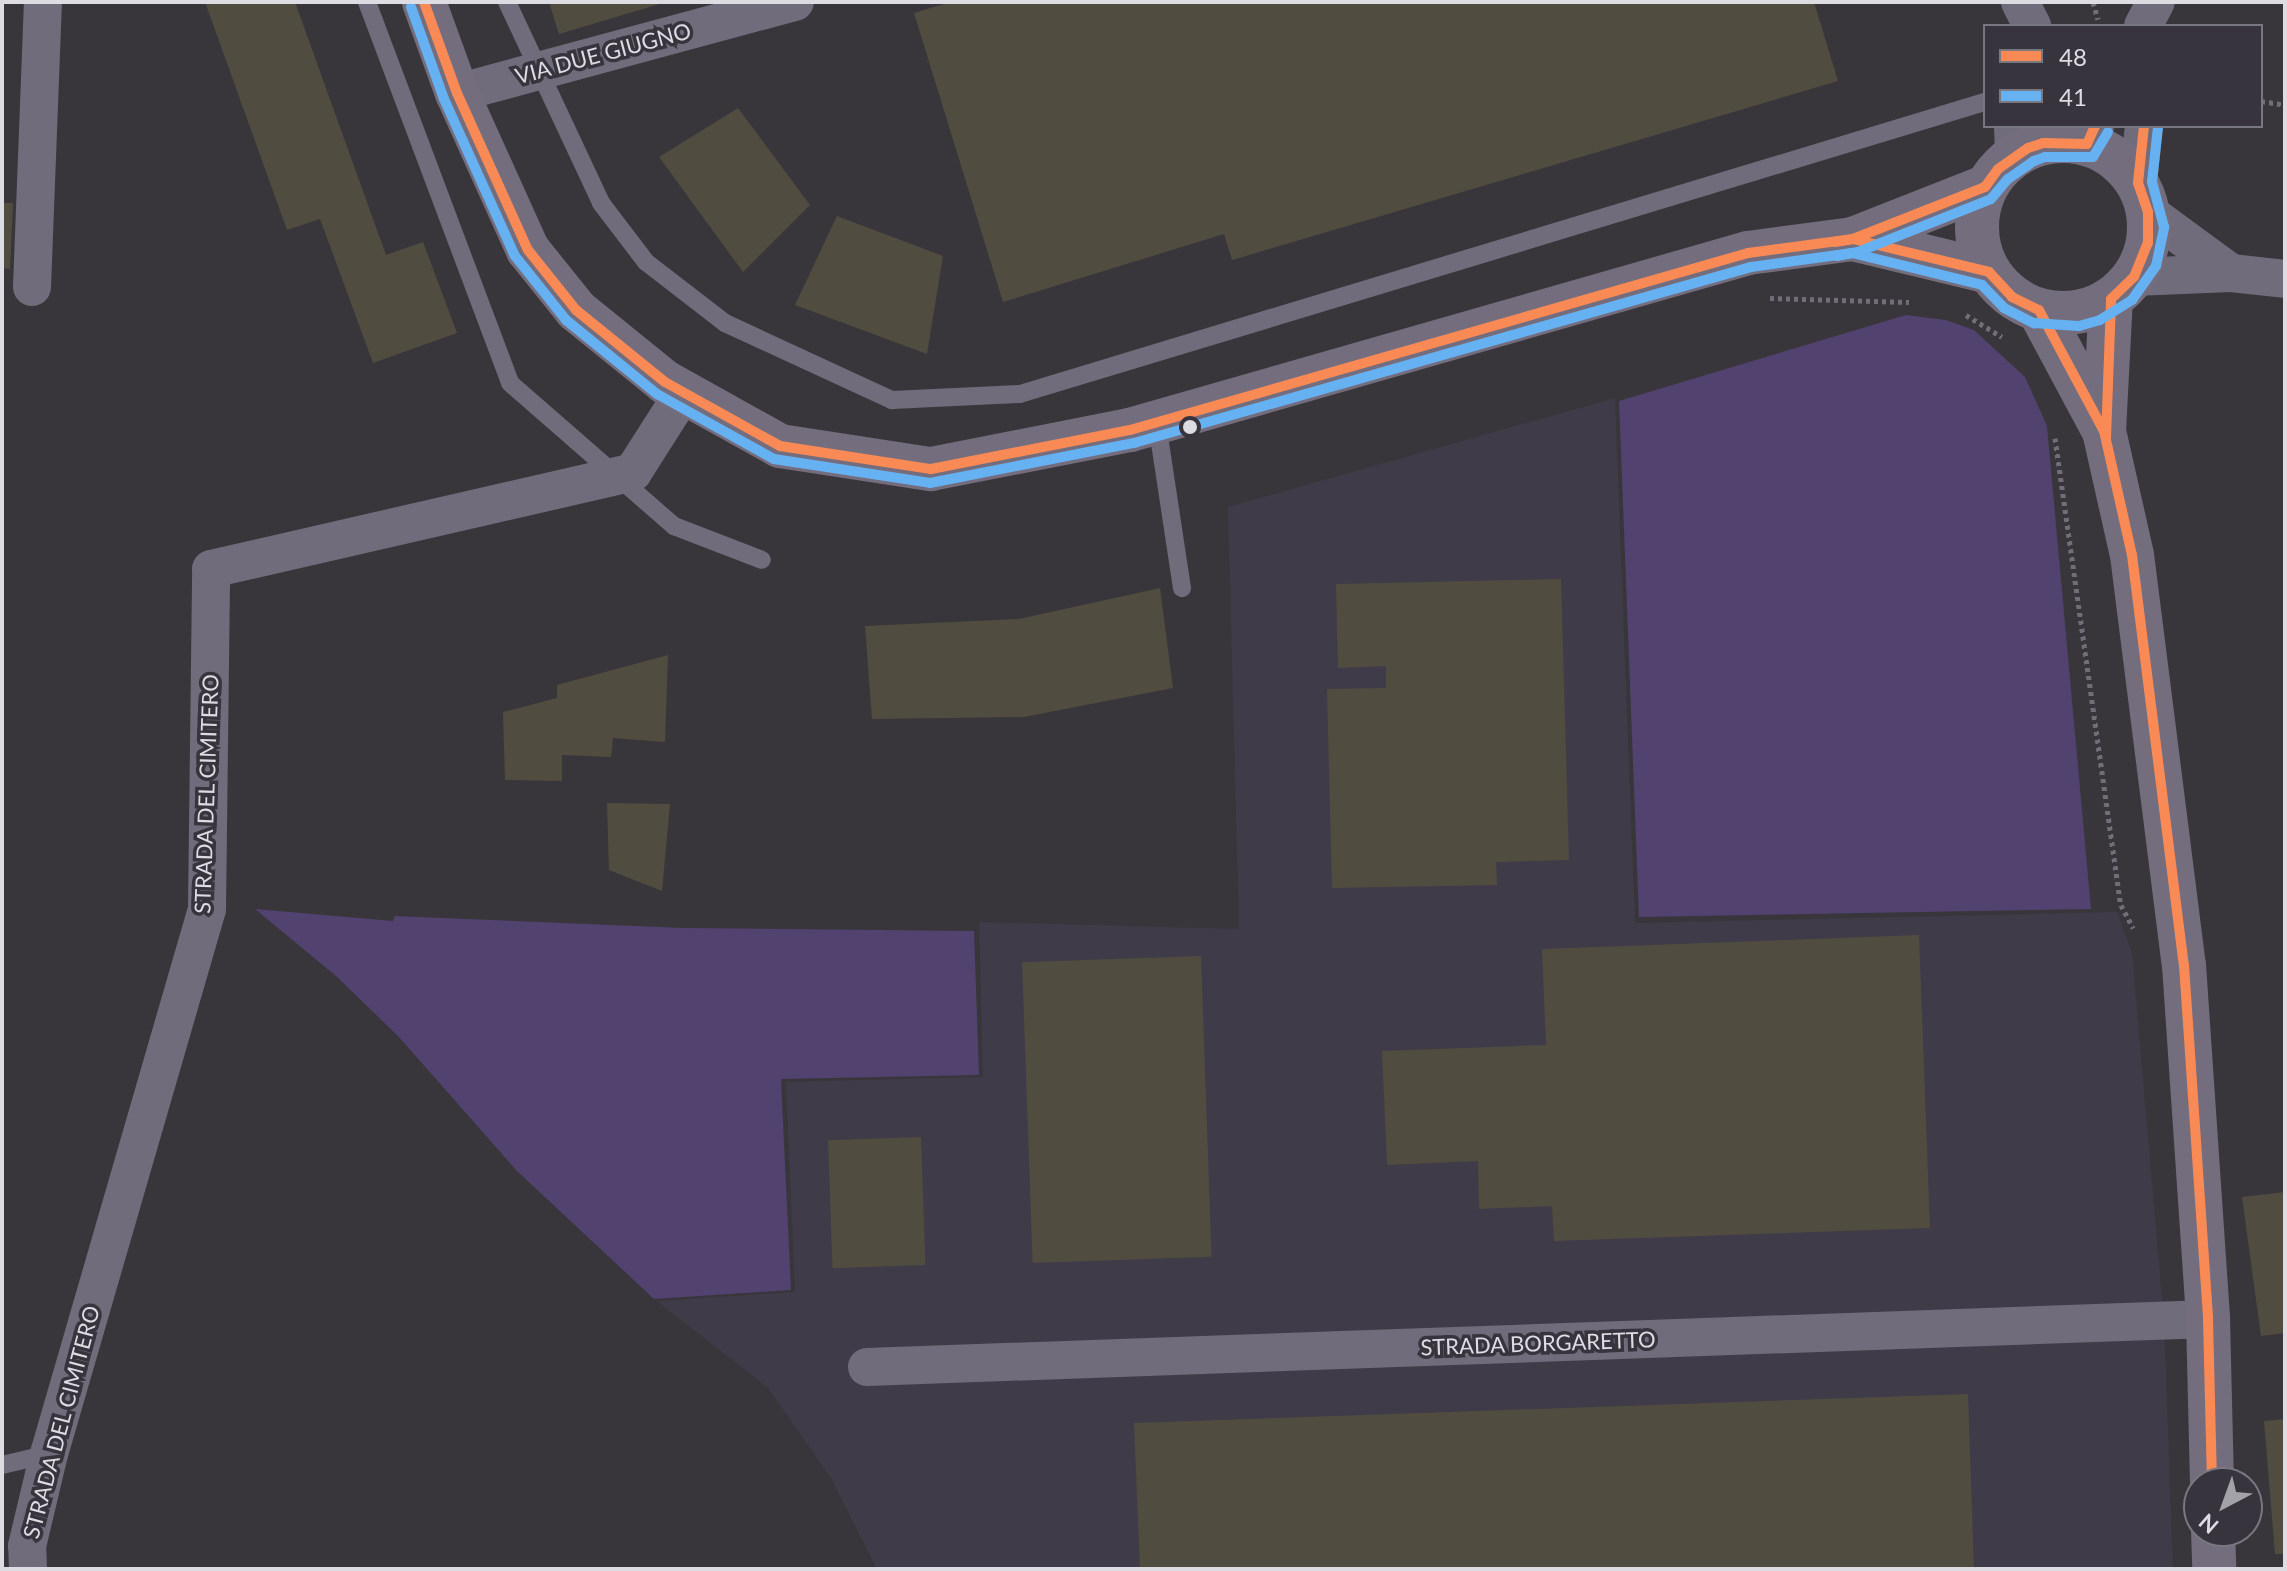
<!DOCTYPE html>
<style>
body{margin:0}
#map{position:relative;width:2287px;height:1571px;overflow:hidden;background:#38363b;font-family:Lato,sans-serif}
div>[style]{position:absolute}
.built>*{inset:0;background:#403b49}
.green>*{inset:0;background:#52426f}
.building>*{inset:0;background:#514c40;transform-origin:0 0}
.path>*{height:5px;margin-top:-2.5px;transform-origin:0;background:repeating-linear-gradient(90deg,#716d79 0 4px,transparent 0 8px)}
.lane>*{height:18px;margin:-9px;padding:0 9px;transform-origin:9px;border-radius:9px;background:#716c7b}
.street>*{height:38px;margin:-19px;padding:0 19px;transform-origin:19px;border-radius:19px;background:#716c7b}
.secondary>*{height:44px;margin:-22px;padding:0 22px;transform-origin:22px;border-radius:22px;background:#746d7e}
.secondary>.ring{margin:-22px;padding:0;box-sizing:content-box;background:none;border:44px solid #746d7e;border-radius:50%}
.bus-1>*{height:10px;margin:-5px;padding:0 5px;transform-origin:5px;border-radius:5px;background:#f98a56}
.bus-2>*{height:10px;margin:-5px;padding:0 5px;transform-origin:5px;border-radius:5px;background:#66b1f2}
.dots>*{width:22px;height:22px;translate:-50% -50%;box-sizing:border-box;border:4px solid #37343d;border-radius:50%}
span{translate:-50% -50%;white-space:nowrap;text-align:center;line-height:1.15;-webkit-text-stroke:7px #37343d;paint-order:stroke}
.street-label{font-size:22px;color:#dddce2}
.frame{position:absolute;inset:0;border:4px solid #dddce2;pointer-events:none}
.legend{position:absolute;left:1983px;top:24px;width:280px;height:104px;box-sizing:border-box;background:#37343d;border:2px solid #79777f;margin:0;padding:10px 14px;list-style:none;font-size:24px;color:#dddce2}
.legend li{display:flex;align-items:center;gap:16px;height:40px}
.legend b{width:40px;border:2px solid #79777f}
.north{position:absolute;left:2183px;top:1467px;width:80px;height:80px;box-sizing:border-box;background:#37343d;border:2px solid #79777f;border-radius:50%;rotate:221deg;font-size:22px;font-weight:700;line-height:32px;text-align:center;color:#dddce2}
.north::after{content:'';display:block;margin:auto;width:28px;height:36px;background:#a3a2a8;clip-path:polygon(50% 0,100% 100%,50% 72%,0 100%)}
</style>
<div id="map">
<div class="built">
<div style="clip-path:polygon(1615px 398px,1635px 923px,2117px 912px,2132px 953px,2164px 1321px,2173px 1569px,877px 1569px,831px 1478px,768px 1388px,657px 1301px,795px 1292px,786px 1082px,983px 1077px,979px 922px,1239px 929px,1228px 507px)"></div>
</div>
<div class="green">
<div style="clip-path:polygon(1906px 315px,1946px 320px,1974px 330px,2025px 377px,2047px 426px,2091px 909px,1639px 917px,1619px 401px)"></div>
<div style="clip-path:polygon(255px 909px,393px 921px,395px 916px,685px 928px,974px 931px,979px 1075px,781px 1079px,791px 1290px,654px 1299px,517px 1171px,398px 1036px,336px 976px)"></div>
</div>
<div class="building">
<div style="clip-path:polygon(205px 2px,295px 2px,386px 255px,423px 242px,457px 333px,373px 363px,320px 219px,287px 230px)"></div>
<div style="clip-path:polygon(549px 2px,663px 2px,663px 3px,559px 34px)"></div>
<div style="clip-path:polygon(951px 2px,1814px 2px,1838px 81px,1232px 260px,1224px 234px,1003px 302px,914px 13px)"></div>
<div style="clip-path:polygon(738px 108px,810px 205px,743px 272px,659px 157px)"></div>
<div style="clip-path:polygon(2px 203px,13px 203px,10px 269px,2px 268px)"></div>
<div style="clip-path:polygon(837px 216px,943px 256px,927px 354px,795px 305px)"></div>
<div style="clip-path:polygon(1561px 579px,1569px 860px,1496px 862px,1497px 885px,1332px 888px,1327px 689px,1386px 688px,1386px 666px,1338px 668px,1336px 584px)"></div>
<div style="clip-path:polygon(1160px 588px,1173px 688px,1024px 717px,872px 719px,865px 626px,1019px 619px)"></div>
<div style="clip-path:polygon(668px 655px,665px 742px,613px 738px,611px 757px,562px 755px,562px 781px,505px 780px,503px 712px,557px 698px,557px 685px)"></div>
<div style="clip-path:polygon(607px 803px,670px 804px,662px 891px,609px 870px)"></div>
<div style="clip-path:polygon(1919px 935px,1930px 1228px,1554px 1241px,1552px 1206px,1479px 1209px,1478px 1161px,1387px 1165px,1382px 1051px,1546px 1045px,1542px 949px)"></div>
<div style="left:1201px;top:956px;width:301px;height:179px;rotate:88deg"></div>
<div style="left:921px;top:1137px;width:128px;height:93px;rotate:88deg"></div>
<div style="clip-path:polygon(2285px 1192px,2285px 1333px,2261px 1336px,2242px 1197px)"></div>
<div style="clip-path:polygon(1968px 1394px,1974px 1569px,1140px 1569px,1134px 1423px)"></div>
<div style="clip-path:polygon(2285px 1419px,2285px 1554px,2275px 1554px,2264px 1421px)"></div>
</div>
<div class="path">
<div style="left:2093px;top:2px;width:18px;rotate:74deg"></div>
<div style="left:2261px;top:101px;width:24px;rotate:9deg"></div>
<div style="left:1770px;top:298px;width:139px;rotate:1.6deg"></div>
<div style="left:1966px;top:315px;width:42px;rotate:31.4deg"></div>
<div style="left:2055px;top:438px;width:472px;rotate:82deg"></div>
<div style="left:2121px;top:905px;width:26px;rotate:62deg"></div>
</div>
<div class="lane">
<div style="left:367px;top:2px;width:407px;rotate:69.4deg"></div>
<div style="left:510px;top:383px;width:218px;rotate:41.1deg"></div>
<div style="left:674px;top:526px;width:94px;rotate:21.1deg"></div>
<div style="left:507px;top:2px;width:222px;rotate:64.9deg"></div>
<div style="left:601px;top:203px;width:74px;rotate:52.7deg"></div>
<div style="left:646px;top:262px;width:100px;rotate:37.7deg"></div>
<div style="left:725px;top:323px;width:184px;rotate:24.8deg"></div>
<div style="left:892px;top:400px;width:128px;rotate:-2.7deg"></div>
<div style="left:1020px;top:394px;width:1008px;rotate:-16.84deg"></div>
<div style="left:1157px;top:423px;width:167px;rotate:81.4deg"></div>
<div style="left:2px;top:1465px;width:48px;rotate:-13.2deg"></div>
</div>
<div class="street">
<div style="left:2020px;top:2px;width:27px;rotate:63deg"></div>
<div style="left:2143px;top:26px;width:27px;rotate:-62deg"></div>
<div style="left:457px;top:93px;width:350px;rotate:-15.1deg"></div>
<div style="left:2013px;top:126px;width:29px;rotate:88deg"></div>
<div style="left:2087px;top:144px;width:20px;rotate:-66deg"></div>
<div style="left:2138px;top:183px;width:57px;rotate:-84deg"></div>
<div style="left:2148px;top:212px;width:103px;rotate:36.3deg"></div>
<div style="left:2134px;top:277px;width:97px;rotate:-2.4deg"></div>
<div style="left:2231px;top:273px;width:54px;rotate:6.3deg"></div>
<div style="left:32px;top:287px;width:285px;rotate:-87.8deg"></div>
<div style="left:867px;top:1367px;width:1342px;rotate:-2.05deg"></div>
<div style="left:28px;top:1569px;width:23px;rotate:-92deg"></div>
<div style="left:27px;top:1546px;width:95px;rotate:-76.6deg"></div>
<div style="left:49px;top:1454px;width:567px;rotate:-73.83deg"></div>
<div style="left:207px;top:909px;width:340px;rotate:-89.3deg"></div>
<div style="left:211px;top:569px;width:433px;rotate:-12.9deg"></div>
<div style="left:633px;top:472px;width:95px;rotate:-57.5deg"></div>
</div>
<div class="secondary">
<div style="left:424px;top:2px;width:97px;rotate:70.1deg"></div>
<div style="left:457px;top:93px;width:172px;rotate:65.7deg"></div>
<div style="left:528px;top:250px;width:77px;rotate:51.3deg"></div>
<div style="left:576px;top:310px;width:114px;rotate:39deg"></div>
<div style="left:665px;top:382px;width:132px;rotate:29.1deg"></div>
<div style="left:780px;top:446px;width:153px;rotate:8.7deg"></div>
<div style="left:931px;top:469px;width:203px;rotate:-11.1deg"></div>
<div style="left:1130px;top:430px;width:643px;rotate:-15.98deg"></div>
<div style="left:1748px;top:253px;width:106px;rotate:-7.6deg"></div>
<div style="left:1853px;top:239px;width:142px;rotate:-21.5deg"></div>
<div class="ring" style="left:1977px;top:141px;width:128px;height:128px"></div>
<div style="left:1853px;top:239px;width:140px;rotate:13.6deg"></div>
<div style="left:2039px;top:310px;width:137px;rotate:61.8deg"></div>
<div style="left:2104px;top:431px;width:127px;rotate:77.3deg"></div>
<div style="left:2132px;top:555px;width:413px;rotate:82.8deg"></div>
<div style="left:2184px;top:965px;width:355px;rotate:86.1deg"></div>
<div style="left:2208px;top:1319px;width:164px;rotate:88.6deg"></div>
<div style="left:2104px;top:431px;width:132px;rotate:-87deg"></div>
<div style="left:2213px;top:1531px;width:38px;rotate:88deg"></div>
</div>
<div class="bus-1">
<div style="left:424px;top:2px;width:97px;rotate:70.1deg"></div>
<div style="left:457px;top:93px;width:172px;rotate:65.7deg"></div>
<div style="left:528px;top:250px;width:77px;rotate:51.3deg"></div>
<div style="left:576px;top:310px;width:114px;rotate:39deg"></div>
<div style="left:665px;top:382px;width:132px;rotate:29.1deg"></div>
<div style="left:780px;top:446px;width:153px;rotate:8.7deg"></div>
<div style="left:931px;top:469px;width:203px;rotate:-11.1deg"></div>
<div style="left:1130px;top:430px;width:643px;rotate:-15.98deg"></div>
<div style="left:1748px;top:253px;width:106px;rotate:-7.6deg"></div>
<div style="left:1853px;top:239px;width:140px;rotate:13.6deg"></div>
<div style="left:1989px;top:272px;width:34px;rotate:47deg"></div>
<div style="left:2012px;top:297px;width:30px;rotate:26deg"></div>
<div style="left:2039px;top:310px;width:137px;rotate:61.8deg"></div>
<div style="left:2104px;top:431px;width:127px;rotate:77.3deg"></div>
<div style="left:2132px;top:555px;width:413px;rotate:82.8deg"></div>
<div style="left:2184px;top:965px;width:355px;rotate:86.1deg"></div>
<div style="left:2208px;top:1319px;width:164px;rotate:88.6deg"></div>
<div style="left:1835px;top:242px;width:18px;rotate:-9deg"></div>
<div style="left:1853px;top:239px;width:142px;rotate:-21.5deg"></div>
<div style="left:1985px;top:187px;width:22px;rotate:-54deg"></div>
<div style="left:1998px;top:169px;width:37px;rotate:-35deg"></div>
<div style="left:2028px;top:148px;width:16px;rotate:-18deg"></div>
<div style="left:2043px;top:143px;width:44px;rotate:1.3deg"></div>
<div style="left:2087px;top:144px;width:20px;rotate:-66deg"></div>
<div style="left:2106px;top:438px;width:139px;rotate:-87.9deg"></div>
<div style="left:2111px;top:299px;width:32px;rotate:-44deg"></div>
<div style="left:2134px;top:277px;width:37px;rotate:-68deg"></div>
<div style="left:2148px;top:243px;width:31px;rotate:-90deg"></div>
<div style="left:2148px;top:212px;width:31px;rotate:-109deg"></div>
<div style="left:2138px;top:183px;width:57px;rotate:-84deg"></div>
</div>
<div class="bus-2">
<div style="left:411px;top:7px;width:98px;rotate:70.3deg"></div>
<div style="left:444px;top:99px;width:172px;rotate:65.7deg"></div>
<div style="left:515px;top:256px;width:82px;rotate:51.4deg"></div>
<div style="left:566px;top:320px;width:117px;rotate:39.1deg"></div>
<div style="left:657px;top:394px;width:134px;rotate:29.1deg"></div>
<div style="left:774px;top:459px;width:158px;rotate:8.7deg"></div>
<div style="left:930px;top:483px;width:208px;rotate:-11.1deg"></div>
<div style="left:1134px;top:443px;width:642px;rotate:-15.92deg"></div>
<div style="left:1751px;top:267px;width:102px;rotate:-7.9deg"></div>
<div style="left:1852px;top:253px;width:134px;rotate:13.8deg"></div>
<div style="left:1982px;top:285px;width:32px;rotate:46deg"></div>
<div style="left:2004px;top:308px;width:34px;rotate:27deg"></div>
<div style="left:2034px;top:323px;width:45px;rotate:3.8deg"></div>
<div style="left:2079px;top:326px;width:22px;rotate:-16deg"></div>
<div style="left:2100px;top:320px;width:38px;rotate:-32deg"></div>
<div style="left:2132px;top:300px;width:42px;rotate:-54.8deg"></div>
<div style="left:2156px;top:266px;width:40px;rotate:-78deg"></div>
<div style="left:2164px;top:227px;width:47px;rotate:-104.9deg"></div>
<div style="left:2152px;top:182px;width:55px;rotate:-83.8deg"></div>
<div style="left:1837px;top:256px;width:21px;rotate:-11deg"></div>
<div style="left:1858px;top:252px;width:143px;rotate:-21.7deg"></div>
<div style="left:1991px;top:199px;width:26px;rotate:-50deg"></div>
<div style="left:2008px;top:179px;width:32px;rotate:-35deg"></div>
<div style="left:2034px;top:161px;width:12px;rotate:-20deg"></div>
<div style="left:2045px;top:157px;width:48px"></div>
<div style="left:2093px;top:157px;width:29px;rotate:-59deg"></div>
</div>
<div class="dots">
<div style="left:1190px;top:427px;background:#dddce2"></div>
</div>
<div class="street-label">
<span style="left:603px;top:53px;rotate:-15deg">VIA DUE GIUGNO</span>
<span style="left:206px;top:794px;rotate:-88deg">STRADA DEL CIMITERO</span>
<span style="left:1538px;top:1343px;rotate:-2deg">STRADA BORGARETTO</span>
<span style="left:61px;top:1422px;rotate:-75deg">STRADA DEL CIMITERO</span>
</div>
<div class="frame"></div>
<ul class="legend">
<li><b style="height:10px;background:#f98a56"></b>48</li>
<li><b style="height:10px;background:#66b1f2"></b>41</li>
</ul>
<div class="north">N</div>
</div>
